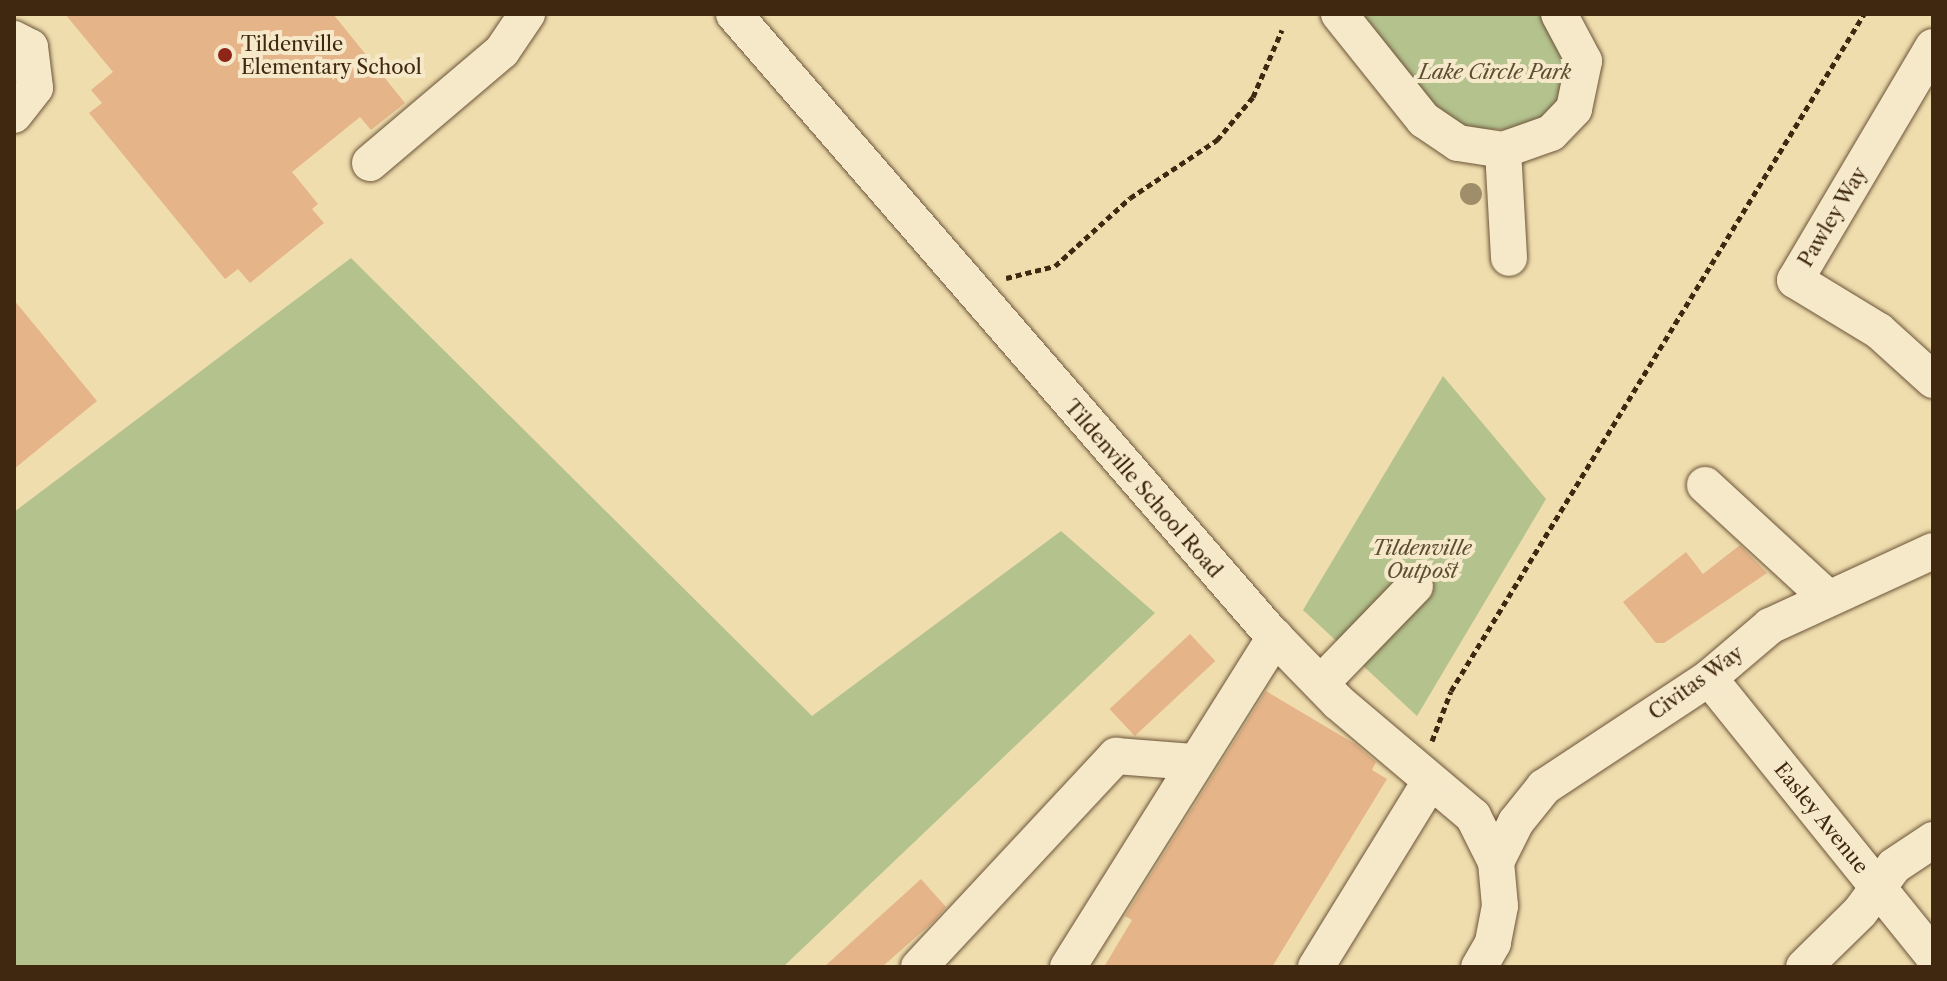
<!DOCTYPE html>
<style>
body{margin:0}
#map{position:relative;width:1947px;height:981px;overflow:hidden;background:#efddae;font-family:"Libre Caslon Text",serif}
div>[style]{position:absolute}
.green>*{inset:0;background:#b4c28e}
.building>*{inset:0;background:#e6b489;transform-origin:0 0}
.path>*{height:5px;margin-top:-2.5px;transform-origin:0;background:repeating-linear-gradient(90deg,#402710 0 6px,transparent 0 10px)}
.roads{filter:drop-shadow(0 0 2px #6c5438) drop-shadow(0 0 2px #6c5438)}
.minor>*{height:36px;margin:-18px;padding:0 18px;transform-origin:18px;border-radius:18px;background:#f5e9ca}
.trees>*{width:22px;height:22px;margin:-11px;border-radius:50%;background:#9f8e69}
.dots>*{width:22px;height:22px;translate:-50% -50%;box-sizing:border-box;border:4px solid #f5e9ca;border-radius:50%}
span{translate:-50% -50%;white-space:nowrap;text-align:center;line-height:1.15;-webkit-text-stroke:8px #f5e9ca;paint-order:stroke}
.poi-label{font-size:20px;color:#402710}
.left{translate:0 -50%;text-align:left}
.park-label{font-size:20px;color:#5d4e30;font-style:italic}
.street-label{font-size:20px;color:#402710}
.frame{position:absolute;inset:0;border:16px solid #402710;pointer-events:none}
</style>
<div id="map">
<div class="green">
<div style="clip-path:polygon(1363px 14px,1540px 14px,1567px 60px,1559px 98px,1546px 117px,1517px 130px,1468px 128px,1439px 112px)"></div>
<div style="clip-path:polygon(351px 258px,812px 716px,1061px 531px,1155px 613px,783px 967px,14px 967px,14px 512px)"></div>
<div style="clip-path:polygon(1443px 376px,1546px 499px,1417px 716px,1303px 610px)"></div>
</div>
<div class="building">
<div style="clip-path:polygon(65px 14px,333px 14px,405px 103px,371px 130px,360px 117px,292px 172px,318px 204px,312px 209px,324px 223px,250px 283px,238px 269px,225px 279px,89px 113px,102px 103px,91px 90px,113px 72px)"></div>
<div style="clip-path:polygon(14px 300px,97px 401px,14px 469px)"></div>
<div style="clip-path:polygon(1740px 545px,1767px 573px,1664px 643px,1656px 643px,1623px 602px,1686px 552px,1703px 574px)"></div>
<div style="left:1190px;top:634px;width:37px;height:110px;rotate:47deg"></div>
<div style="clip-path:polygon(1266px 691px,1355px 744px,1376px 762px,1372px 770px,1387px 779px,1272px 967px,1104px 967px,1132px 920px,1125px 916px)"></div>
<div style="clip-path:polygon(921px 879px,946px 907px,934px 921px,882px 967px,824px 967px)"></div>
</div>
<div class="path">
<div style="left:1006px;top:278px;width:50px;rotate:-13.8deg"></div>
<div style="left:1055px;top:266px;width:101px;rotate:-42.2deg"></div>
<div style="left:1130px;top:198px;width:105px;rotate:-33.7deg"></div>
<div style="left:1217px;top:140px;width:56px;rotate:-50.1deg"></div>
<div style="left:1253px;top:97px;width:73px;rotate:-66.6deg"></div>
<div style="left:1432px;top:741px;width:53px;rotate:-69.2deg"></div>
<div style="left:1451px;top:691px;width:793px;rotate:-58.61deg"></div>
</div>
<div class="roads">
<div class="minor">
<div style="left:734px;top:14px;width:817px;rotate:49.07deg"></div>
<div style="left:1269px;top:631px;width:99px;rotate:45.8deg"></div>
<div style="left:1338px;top:702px;width:177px;rotate:40.2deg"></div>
<div style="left:1473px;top:816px;width:51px;rotate:63.4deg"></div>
<div style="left:1496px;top:862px;width:44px;rotate:84.8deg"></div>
<div style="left:1500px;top:906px;width:38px;rotate:101deg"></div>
<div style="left:1493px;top:943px;width:28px;rotate:120deg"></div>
<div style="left:1339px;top:14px;width:136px;rotate:51.3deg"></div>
<div style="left:1424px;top:120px;width:41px;rotate:34.1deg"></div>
<div style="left:1458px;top:143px;width:46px;rotate:8.8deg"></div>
<div style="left:1503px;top:150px;width:51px;rotate:-19.5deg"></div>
<div style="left:1551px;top:133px;width:33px;rotate:-46deg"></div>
<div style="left:1574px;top:109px;width:49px;rotate:-78.2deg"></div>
<div style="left:1584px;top:61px;width:53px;rotate:-118deg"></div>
<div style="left:14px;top:39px;width:18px;rotate:27deg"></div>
<div style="left:30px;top:47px;width:41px;rotate:83deg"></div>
<div style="left:35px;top:88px;width:34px;rotate:128deg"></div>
<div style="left:1933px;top:47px;width:271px;rotate:120.6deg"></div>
<div style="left:1795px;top:280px;width:98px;rotate:31.3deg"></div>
<div style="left:1879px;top:331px;width:73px;rotate:42.2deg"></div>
<div style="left:1503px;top:150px;width:108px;rotate:86.8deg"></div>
<div style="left:370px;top:163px;width:173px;rotate:-40.3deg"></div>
<div style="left:502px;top:51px;width:45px;rotate:-56deg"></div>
<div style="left:1705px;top:485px;width:167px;rotate:42.6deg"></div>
<div style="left:1709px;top:678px;width:357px;rotate:51.1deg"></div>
<div style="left:1321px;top:683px;width:135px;rotate:-45.9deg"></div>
<div style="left:1496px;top:862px;width:45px;rotate:-63.4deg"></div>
<div style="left:1516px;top:822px;width:45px;rotate:-51.3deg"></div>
<div style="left:1544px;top:787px;width:198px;rotate:-33.4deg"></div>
<div style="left:1709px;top:678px;width:80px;rotate:-40.4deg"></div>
<div style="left:1770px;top:626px;width:179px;rotate:-24.7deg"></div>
<div style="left:919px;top:967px;width:289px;rotate:-47deg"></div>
<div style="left:1116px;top:756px;width:77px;rotate:4.5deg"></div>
<div style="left:1068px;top:967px;width:390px;rotate:-57.9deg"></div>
<div style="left:1316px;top:967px;width:217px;rotate:-58.4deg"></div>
<div style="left:1804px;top:967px;width:78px;rotate:-44.5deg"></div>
<div style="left:1860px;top:912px;width:57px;rotate:-53.5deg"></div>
<div style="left:1894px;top:866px;width:47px;rotate:-33.7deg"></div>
</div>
</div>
<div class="trees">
<div style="left:1471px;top:194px"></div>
</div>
<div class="dots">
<div style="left:225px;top:55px;background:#8f2418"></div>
</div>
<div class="poi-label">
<span class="left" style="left:241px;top:56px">Tildenville<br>Elementary School</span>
</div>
<div class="park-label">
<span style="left:1495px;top:72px">Lake Circle Park</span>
<span style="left:1422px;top:560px">Tildenville<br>Outpost</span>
</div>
<div class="street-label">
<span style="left:1833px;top:217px;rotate:-59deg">Pawley Way</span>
<span style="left:1143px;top:489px;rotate:49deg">Tildenville School Road</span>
<span style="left:1696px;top:683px;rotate:-36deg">Civitas Way</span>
<span style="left:1821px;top:818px;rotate:51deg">Easley Avenue</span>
</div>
<div class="frame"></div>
</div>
